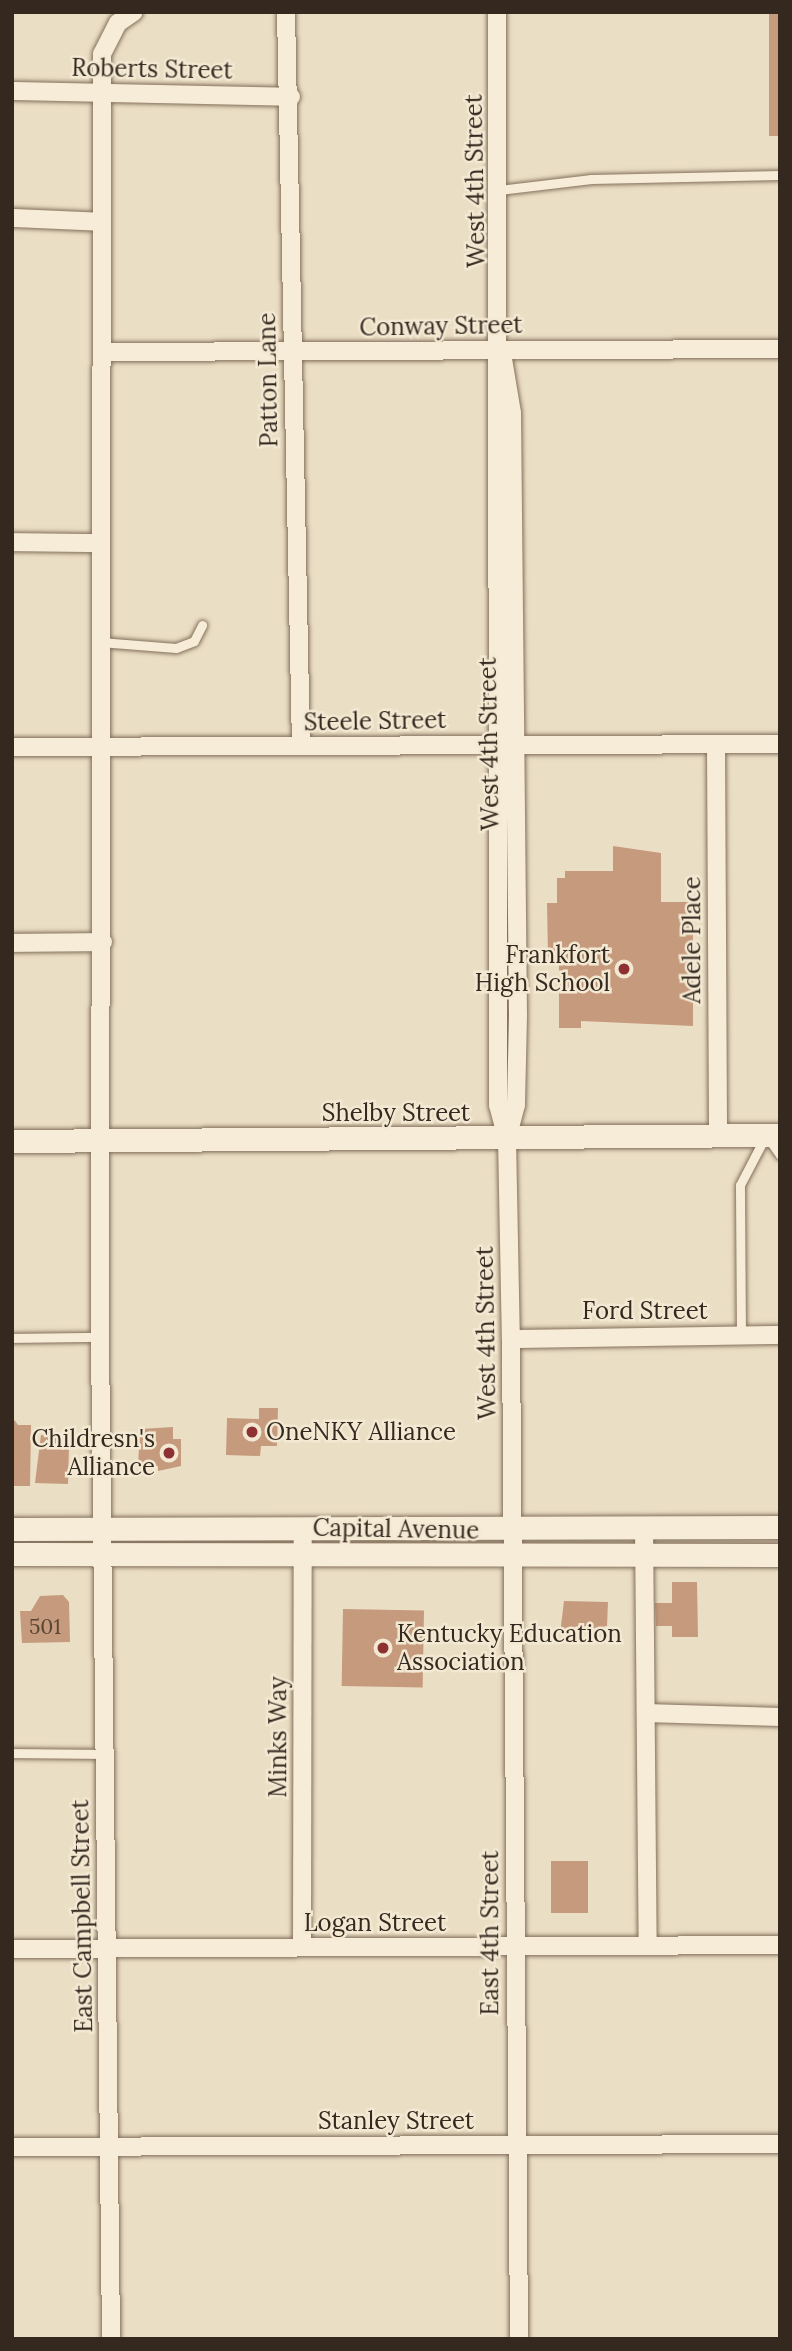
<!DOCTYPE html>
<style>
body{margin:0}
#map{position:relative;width:792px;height:2351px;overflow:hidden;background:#eadec4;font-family:Lora,serif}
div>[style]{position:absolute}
.building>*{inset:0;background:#c69a7d;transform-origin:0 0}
.roads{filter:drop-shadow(0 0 2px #84705c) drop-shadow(0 0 2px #84705c)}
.lane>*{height:9px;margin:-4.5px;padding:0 4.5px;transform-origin:4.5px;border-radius:4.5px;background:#f6ecd7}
.street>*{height:18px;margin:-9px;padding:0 9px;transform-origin:9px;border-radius:9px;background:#f6ecd7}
.secondary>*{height:23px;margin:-11.5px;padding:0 11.5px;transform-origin:11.5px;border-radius:11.5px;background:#f6ecd7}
.dots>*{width:19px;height:19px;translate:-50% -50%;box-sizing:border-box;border:4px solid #f3e9d3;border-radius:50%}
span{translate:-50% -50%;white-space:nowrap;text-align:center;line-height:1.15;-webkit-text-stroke:5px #f3e9d3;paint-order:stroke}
.number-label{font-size:21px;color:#594536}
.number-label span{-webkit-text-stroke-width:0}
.street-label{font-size:24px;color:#35291f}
.poi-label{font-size:24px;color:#35291f}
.right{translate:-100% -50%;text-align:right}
.left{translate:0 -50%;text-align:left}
.frame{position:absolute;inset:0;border:14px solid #35291f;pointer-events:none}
</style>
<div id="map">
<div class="building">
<div style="left:769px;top:12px;width:11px;height:124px"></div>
<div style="clip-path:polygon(613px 846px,661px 853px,661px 902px,693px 902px,693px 1026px,581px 1021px,581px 1028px,559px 1028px,559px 957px,548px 957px,547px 903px,557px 903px,557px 878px,565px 878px,565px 871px,613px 871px)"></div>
<div style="clip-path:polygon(259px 1408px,278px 1408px,277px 1446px,261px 1446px,260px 1456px,226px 1455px,227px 1418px,259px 1419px)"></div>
<div style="clip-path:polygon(12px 1417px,18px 1425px,31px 1425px,30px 1486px,12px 1486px)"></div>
<div style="clip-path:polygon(173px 1427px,173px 1439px,181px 1439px,181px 1466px,158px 1471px,158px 1466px,138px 1466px,140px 1429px)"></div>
<div style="clip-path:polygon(41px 1435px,60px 1436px,60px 1447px,69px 1447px,68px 1484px,35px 1483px)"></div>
<div style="clip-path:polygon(672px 1582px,697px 1582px,698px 1637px,672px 1637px,672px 1626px,656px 1626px,655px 1603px,672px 1603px)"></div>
<div style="clip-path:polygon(63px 1595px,69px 1602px,70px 1642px,22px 1643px,20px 1611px,31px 1611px,40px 1596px)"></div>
<div style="clip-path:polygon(564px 1601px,608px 1602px,607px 1626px,560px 1634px)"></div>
<div style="left:343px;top:1609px;width:81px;height:77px;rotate:1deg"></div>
<div style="left:551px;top:1861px;width:37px;height:52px"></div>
</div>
<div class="roads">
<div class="lane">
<div style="left:499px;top:190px;width:93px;rotate:-6.8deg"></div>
<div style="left:591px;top:179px;width:189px;rotate:-1.2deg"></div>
<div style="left:100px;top:642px;width:76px;rotate:4.5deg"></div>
<div style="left:176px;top:648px;width:19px;rotate:-21deg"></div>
<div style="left:194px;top:641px;width:18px;rotate:-63deg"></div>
<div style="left:741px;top:1335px;width:150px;rotate:-90.4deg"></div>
<div style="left:740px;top:1185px;width:56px;rotate:-62.5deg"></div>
<div style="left:766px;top:1135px;width:24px;rotate:55deg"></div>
<div style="left:12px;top:1338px;width:88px;rotate:-0.7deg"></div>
<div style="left:12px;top:1753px;width:92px;rotate:0.6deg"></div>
</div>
<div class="street">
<div style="left:286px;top:12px;width:734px;rotate:88.83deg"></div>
<div style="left:497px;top:12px;width:1093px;rotate:89.95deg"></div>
<div style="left:498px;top:1105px;width:34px;rotate:75deg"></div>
<div style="left:507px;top:1138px;width:201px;rotate:88.9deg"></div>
<div style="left:511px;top:1339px;width:1000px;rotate:89.54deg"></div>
<div style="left:12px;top:91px;width:279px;rotate:1.2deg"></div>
<div style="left:12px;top:218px;width:90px;rotate:2.5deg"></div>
<div style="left:102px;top:352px;width:678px;rotate:-0.25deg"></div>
<div style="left:502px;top:353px;width:61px;rotate:80.5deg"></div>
<div style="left:512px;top:413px;width:603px;rotate:89.43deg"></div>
<div style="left:518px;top:1016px;width:89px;rotate:91.3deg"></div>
<div style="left:516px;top:1105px;width:34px;rotate:105deg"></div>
<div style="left:12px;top:542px;width:87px;rotate:0.7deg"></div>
<div style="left:716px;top:744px;width:392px;rotate:89.7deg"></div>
<div style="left:12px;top:747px;width:768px;rotate:-0.22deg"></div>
<div style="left:12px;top:943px;width:91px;rotate:-0.6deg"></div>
<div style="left:511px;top:1339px;width:269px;rotate:-0.9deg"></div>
<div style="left:644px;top:1526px;width:419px;rotate:89.5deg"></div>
<div style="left:646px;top:1713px;width:134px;rotate:1.7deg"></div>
<div style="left:302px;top:1947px;width:419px;rotate:-89.9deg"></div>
<div style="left:12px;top:1949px;width:768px;rotate:-0.3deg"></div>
<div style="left:12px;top:2147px;width:768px;rotate:-0.22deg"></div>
<div style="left:111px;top:2339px;width:1002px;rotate:-90.63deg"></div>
<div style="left:100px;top:1337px;width:1283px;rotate:-89.91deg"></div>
<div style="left:102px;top:54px;width:35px;rotate:-63deg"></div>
<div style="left:118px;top:23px;width:19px;rotate:-35deg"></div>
</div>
<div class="secondary">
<div style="left:12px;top:1141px;width:768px;rotate:-0.45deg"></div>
<div style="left:12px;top:1529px;width:768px;rotate:-0.15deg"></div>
<div style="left:12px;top:1554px;width:768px;rotate:0.07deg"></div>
</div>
</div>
<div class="dots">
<div style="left:624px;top:969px;background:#8e3132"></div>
<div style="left:252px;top:1432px;background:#8e3132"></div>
<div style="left:169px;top:1453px;background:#8e3132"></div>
<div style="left:383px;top:1648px;background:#8e3132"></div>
</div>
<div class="number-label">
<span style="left:45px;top:1627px">501</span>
</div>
<div class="street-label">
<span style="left:152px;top:69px;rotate:1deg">Roberts Street</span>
<span style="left:475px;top:181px;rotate:-91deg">West 4th Street</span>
<span style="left:441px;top:326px;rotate:-1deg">Conway Street</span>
<span style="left:268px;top:380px;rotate:-91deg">Patton Lane</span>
<span style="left:375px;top:721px;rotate:-1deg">Steele Street</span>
<span style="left:489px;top:744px;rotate:-91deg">West 4th Street</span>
<span style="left:692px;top:940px;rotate:-90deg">Adele Place</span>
<span style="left:396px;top:1113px">Shelby Street</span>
<span style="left:645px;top:1311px">Ford Street</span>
<span style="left:486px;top:1333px;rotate:-91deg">West 4th Street</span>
<span style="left:396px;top:1529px;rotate:1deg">Capital Avenue</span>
<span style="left:278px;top:1737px;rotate:-90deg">Minks Way</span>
<span style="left:82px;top:1916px;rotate:-91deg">East Campbell Street</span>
<span style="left:375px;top:1923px">Logan Street</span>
<span style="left:490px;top:1933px;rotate:-90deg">East 4th Street</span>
<span style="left:396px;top:2121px">Stanley Street</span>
</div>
<div class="poi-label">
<span class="right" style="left:610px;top:969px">Frankfort<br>High School</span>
<span class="left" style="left:266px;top:1432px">OneNKY Alliance</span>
<span class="right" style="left:155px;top:1453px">Childresn's<br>Alliance</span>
<span class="left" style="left:397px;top:1648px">Kentucky Education<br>Association</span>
</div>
<div class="frame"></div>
</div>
